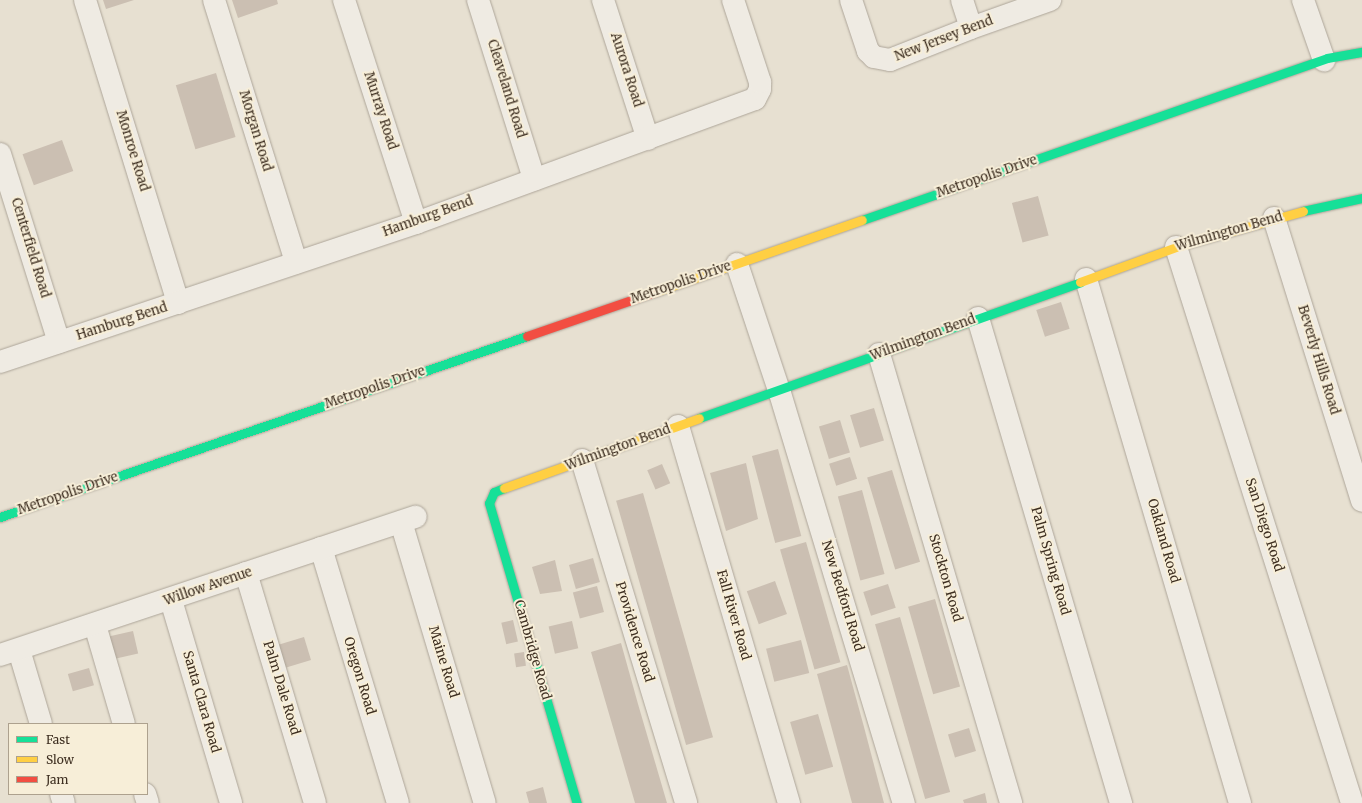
<!DOCTYPE html>
<style>
body{margin:0}
#map{position:relative;width:1362px;height:803px;overflow:hidden;background:#e7e0d1;font-family:Merriweather,serif}
div>[style]{position:absolute}
.building>*{inset:0;background:#cbbfb2;transform-origin:0 0}
.roads{filter:drop-shadow(0 0 1px #ada599) drop-shadow(0 0 1px #ada599)}
.street>*{height:22px;margin:-11px;padding:0 11px;transform-origin:11px;border-radius:11px;background:#efebe3}
.fast>*{height:9px;margin:-4.5px;padding:0 4.5px;transform-origin:4.5px;border-radius:4.5px;background:#16e098}
.slow>*{height:9px;margin:-4.5px;padding:0 4.5px;transform-origin:4.5px;border-radius:4.5px;background:#ffcf43}
.jam>*{height:9px;margin:-4.5px;padding:0 4.5px;transform-origin:4.5px;border-radius:4.5px;background:#f24e42}
span{translate:-50% -50%;white-space:nowrap;text-align:center;line-height:1.15;-webkit-text-stroke:4px #f7eed8;paint-order:stroke}
.street-label{font-size:13px;color:#3d2e20}
.legend{position:absolute;left:8px;top:723px;width:140px;height:72px;box-sizing:border-box;background:#f7eed8;border:1px solid #ada18e;margin:0;padding:5px 7px;list-style:none;font-size:12px;color:#3d2e20}
.legend li{display:flex;align-items:center;gap:8px;height:20px}
.legend b{width:20px;border:1px solid #ada18e}
</style>
<div id="map">
<div class="building">
<div style="clip-path:polygon(103px 0,134px 0,106px 9px)"></div>
<div style="clip-path:polygon(232px 0,277px 0,278px 4px,238px 18px)"></div>
<div style="left:216px;top:73px;width:67px;height:42px;rotate:73deg"></div>
<div style="left:62px;top:140px;width:33px;height:42px;rotate:70deg"></div>
<div style="left:1038px;top:196px;width:41px;height:27px;rotate:75deg"></div>
<div style="left:1061px;top:302px;width:28px;height:26px;rotate:72deg"></div>
<div style="left:874px;top:408px;width:34px;height:25px;rotate:73deg"></div>
<div style="left:840px;top:420px;width:34px;height:22px;rotate:73deg"></div>
<div style="left:778px;top:449px;width:90px;height:27px;rotate:75deg"></div>
<div style="left:850px;top:457px;width:23px;height:22px;rotate:72deg"></div>
<div style="clip-path:polygon(746px 463px,758px 519px,726px 531px,710px 473px)"></div>
<div style="left:662px;top:464px;width:21px;height:16px;rotate:67deg"></div>
<div style="left:892px;top:470px;width:96px;height:26px;rotate:73deg"></div>
<div style="left:862px;top:490px;width:87px;height:25px;rotate:75deg"></div>
<div style="left:643px;top:493px;width:254px;height:28px;rotate:74deg"></div>
<div style="left:806px;top:542px;width:125px;height:27px;rotate:74deg"></div>
<div style="left:593px;top:558px;width:25px;height:25px;rotate:74deg"></div>
<div style="clip-path:polygon(555px 560px,562px 591px,540px 594px,532px 567px)"></div>
<div style="left:775px;top:581px;width:35px;height:30px;rotate:70deg"></div>
<div style="left:888px;top:584px;width:25px;height:26px;rotate:72deg"></div>
<div style="left:597px;top:586px;width:27px;height:25px;rotate:75deg"></div>
<div style="left:935px;top:599px;width:91px;height:28px;rotate:74deg"></div>
<div style="left:900px;top:617px;width:182px;height:26px;rotate:74deg"></div>
<div style="left:513px;top:620px;width:22px;height:12px;rotate:77deg"></div>
<div style="left:572px;top:621px;width:28px;height:24px;rotate:77deg"></div>
<div style="left:133px;top:631px;width:23px;height:26px;rotate:77deg"></div>
<div style="left:304px;top:637px;width:24px;height:31px;rotate:73deg"></div>
<div style="left:801px;top:640px;width:34px;height:36px;rotate:76deg"></div>
<div style="clip-path:polygon(621px 643px,638px 704px,667px 803px,635px 803px,591px 652px)"></div>
<div style="left:524px;top:652px;width:14px;height:10px;rotate:82deg"></div>
<div style="clip-path:polygon(847px 665px,864px 727px,884px 803px,852px 803px,817px 674px)"></div>
<div style="left:89px;top:668px;width:18px;height:22px;rotate:74deg"></div>
<div style="left:818px;top:714px;width:55px;height:29px;rotate:74deg"></div>
<div style="left:969px;top:728px;width:24px;height:22px;rotate:73deg"></div>
<div style="clip-path:polygon(543px 787px,547px 803px,529px 803px,526px 792px)"></div>
<div style="clip-path:polygon(985px 793px,987px 803px,964px 803px,963px 800px)"></div>
</div>
<div class="roads">
<div class="street">
<div style="left:85px;top:0;width:317px;rotate:72.9deg"></div>
<div style="left:214px;top:0;width:275px;rotate:72.6deg"></div>
<div style="left:344px;top:0;width:234px;rotate:72.1deg"></div>
<div style="left:478px;top:0;width:188px;rotate:72.6deg"></div>
<div style="left:603px;top:0;width:146px;rotate:72.1deg"></div>
<div style="left:851px;top:0;width:54px;rotate:71.6deg"></div>
<div style="left:868px;top:51px;width:8px;rotate:45deg"></div>
<div style="left:874px;top:57px;width:16px;rotate:11deg"></div>
<div style="left:890px;top:60px;width:87px;rotate:-21.6deg"></div>
<div style="left:971px;top:28px;width:84px;rotate:-19.5deg"></div>
<div style="left:962px;top:0;width:29px;rotate:72deg"></div>
<div style="left:1303px;top:0;width:64px;rotate:70.7deg"></div>
<div style="left:0;top:154px;width:197px;rotate:72.6deg"></div>
<div style="left:1274px;top:218px;width:296px;rotate:72.7deg"></div>
<div style="left:1176px;top:247px;width:583px;rotate:72.43deg"></div>
<div style="left:737px;top:264px;width:133px;rotate:71.6deg"></div>
<div style="left:779px;top:390px;width:432px;rotate:73.2deg"></div>
<div style="left:1086px;top:279px;width:546px;rotate:73.62deg"></div>
<div style="left:978px;top:318px;width:506px;rotate:73.57deg"></div>
<div style="left:879px;top:354px;width:468px;rotate:73.6deg"></div>
<div style="left:0;top:362px;width:439px;rotate:-18.5deg"></div>
<div style="left:416px;top:223px;width:361px;rotate:-20.1deg"></div>
<div style="left:755px;top:99px;width:11px;rotate:-63deg"></div>
<div style="left:760px;top:89px;width:7px;rotate:-90deg"></div>
<div style="left:760px;top:82px;width:86px;rotate:-108.2deg"></div>
<div style="left:678px;top:426px;width:393px;rotate:73.6deg"></div>
<div style="left:582px;top:460px;width:358px;rotate:73.1deg"></div>
<div style="left:401px;top:522px;width:293px;rotate:73.4deg"></div>
<div style="left:321px;top:548px;width:266px;rotate:73.2deg"></div>
<div style="left:246px;top:573px;width:240px;rotate:73.3deg"></div>
<div style="left:171px;top:600px;width:212px;rotate:73.5deg"></div>
<div style="left:95px;top:625px;width:103px;rotate:73.7deg"></div>
<div style="left:19px;top:650px;width:77px;rotate:73.4deg"></div>
<div style="left:0;top:655px;width:438px;rotate:-18.4deg"></div>
<div style="left:61px;top:794px;width:9px;rotate:72deg"></div>
<div style="left:145px;top:794px;width:9px;rotate:72deg"></div>
</div>
<div class="fast">
<div style="left:1303px;top:211px;width:60px;rotate:-12.4deg"></div>
<div style="left:862px;top:220px;width:492px;rotate:-19.2deg"></div>
<div style="left:1327px;top:58px;width:36px;rotate:-10deg"></div>
<div style="left:699px;top:418px;width:405px;rotate:-19.6deg"></div>
<div style="left:504px;top:488px;width:11px;rotate:158deg"></div>
<div style="left:494px;top:492px;width:12px;rotate:114deg"></div>
<div style="left:489px;top:503px;width:313px;rotate:73.7deg"></div>
<div style="left:0;top:517px;width:557px;rotate:-18.96deg"></div>
</div>
<div class="slow">
<div style="left:1080px;top:282px;width:102px;rotate:-20deg"></div>
<div style="left:1176px;top:247px;width:132px;rotate:-15.8deg"></div>
<div style="left:655px;top:292px;width:219px;rotate:-19.2deg"></div>
<div style="left:504px;top:488px;width:207px;rotate:-19.7deg"></div>
</div>
<div class="jam">
<div style="left:527px;top:336px;width:135px;rotate:-19deg"></div>
</div>
</div>
<div class="street-label">
<span style="left:944px;top:39px;rotate:-21deg">New Jersey Bend</span>
<span style="left:626px;top:70px;rotate:72deg">Aurora Road</span>
<span style="left:506px;top:89px;rotate:73deg">Cleaveland Road</span>
<span style="left:380px;top:111px;rotate:72deg">Murray Road</span>
<span style="left:255px;top:131px;rotate:73deg">Morgan Road</span>
<span style="left:132px;top:151px;rotate:73deg">Monroe Road</span>
<span style="left:987px;top:177px;rotate:-19deg">Metropolis Drive</span>
<span style="left:428px;top:217px;rotate:-20deg">Hamburg Bend</span>
<span style="left:1229px;top:232px;rotate:-16deg">Wilmington Bend</span>
<span style="left:30px;top:248px;rotate:73deg">Centerfield Road</span>
<span style="left:681px;top:283px;rotate:-19deg">Metropolis Drive</span>
<span style="left:122px;top:322px;rotate:-18deg">Hamburg Bend</span>
<span style="left:923px;top:338px;rotate:-20deg">Wilmington Bend</span>
<span style="left:1318px;top:360px;rotate:73deg">Beverly Hills Road</span>
<span style="left:375px;top:388px;rotate:-19deg">Metropolis Drive</span>
<span style="left:618px;top:448px;rotate:-20deg">Wilmington Bend</span>
<span style="left:68px;top:494px;rotate:-19deg">Metropolis Drive</span>
<span style="left:1264px;top:525px;rotate:72deg">San Diego Road</span>
<span style="left:1163px;top:541px;rotate:74deg">Oakland Road</span>
<span style="left:1050px;top:561px;rotate:74deg">Palm Spring Road</span>
<span style="left:945px;top:578px;rotate:74deg">Stockton Road</span>
<span style="left:208px;top:587px;rotate:-19deg">Willow Avenue</span>
<span style="left:842px;top:596px;rotate:73deg">New Bedford Road</span>
<span style="left:733px;top:615px;rotate:74deg">Fall River Road</span>
<span style="left:634px;top:632px;rotate:73deg">Providence Road</span>
<span style="left:532px;top:650px;rotate:74deg">Cambridge Road</span>
<span style="left:443px;top:662px;rotate:73deg">Maine Road</span>
<span style="left:359px;top:676px;rotate:73deg">Oregon Road</span>
<span style="left:281px;top:688px;rotate:73deg">Palm Dale Road</span>
<span style="left:201px;top:702px;rotate:74deg">Santa Clara Road</span>
</div>
<ul class="legend">
<li><b style="height:5px;background:#16e098"></b>Fast</li>
<li><b style="height:5px;background:#ffcf43"></b>Slow</li>
<li><b style="height:5px;background:#f24e42"></b>Jam</li>
</ul>
</div>
